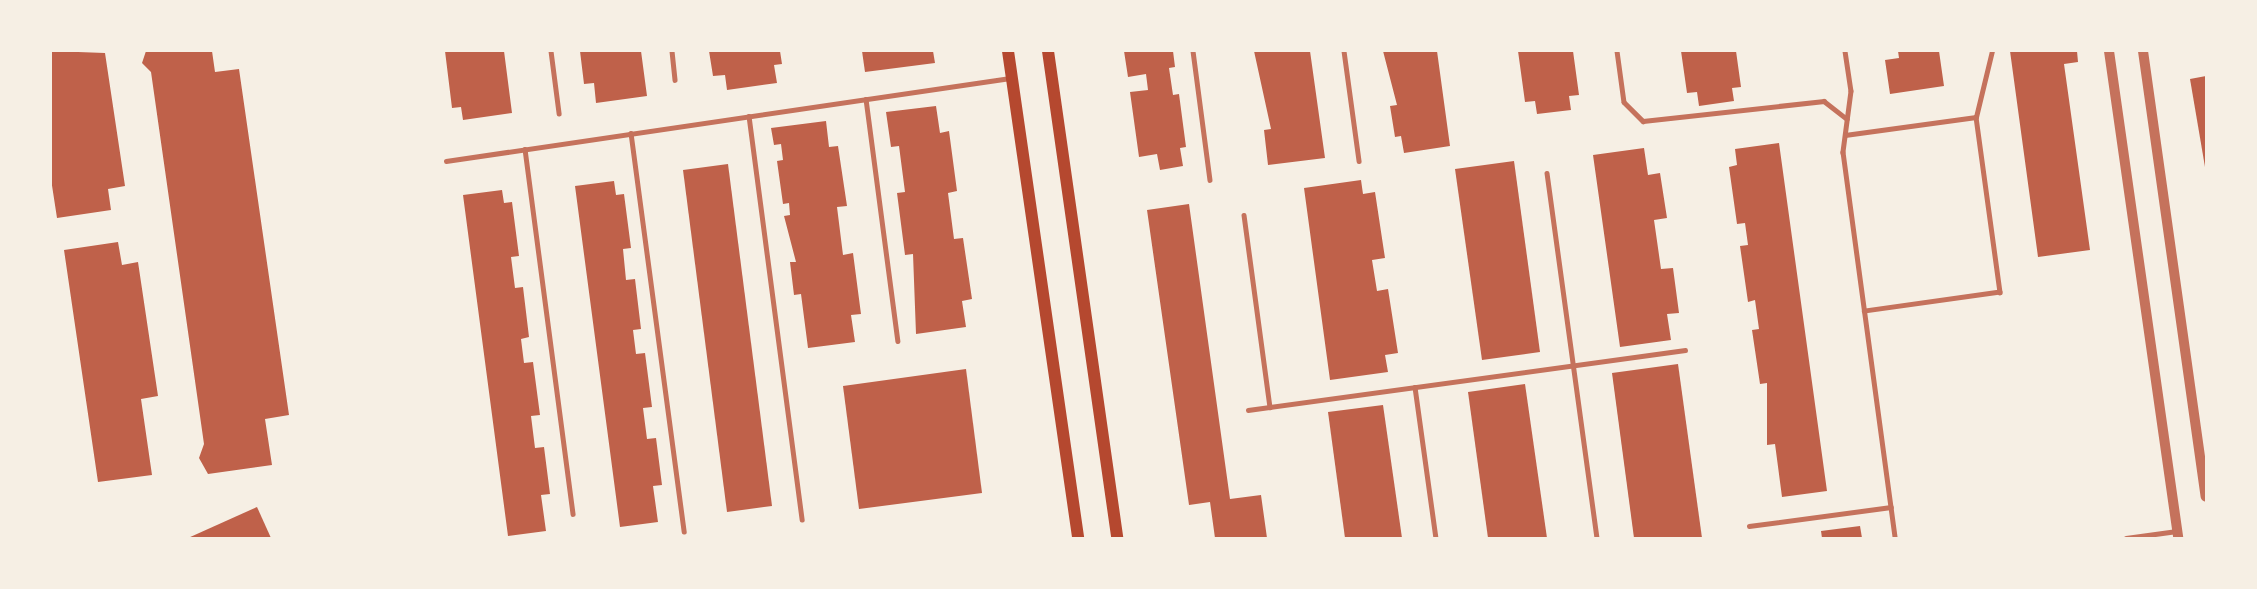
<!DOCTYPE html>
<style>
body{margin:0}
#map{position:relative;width:2257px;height:589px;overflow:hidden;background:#f6efe4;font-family:Spectral,serif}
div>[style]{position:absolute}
.building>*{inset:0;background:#bf614a}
.service>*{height:4.5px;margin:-2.25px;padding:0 2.25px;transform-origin:2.25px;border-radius:2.25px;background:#c5725c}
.tertiary>*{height:10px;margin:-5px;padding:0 5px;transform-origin:5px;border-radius:5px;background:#c5725c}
.secondary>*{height:12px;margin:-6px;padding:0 6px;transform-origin:6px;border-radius:6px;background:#b5482f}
span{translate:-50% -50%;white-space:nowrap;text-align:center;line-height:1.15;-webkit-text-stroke:4.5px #f6efe4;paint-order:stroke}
.frame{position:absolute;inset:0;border:52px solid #f6efe4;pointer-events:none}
</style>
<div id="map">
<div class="building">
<i style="clip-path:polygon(51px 51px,105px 53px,125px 186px,108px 189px,111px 210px,57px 218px,51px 179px)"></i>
<i style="clip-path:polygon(146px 51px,212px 51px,215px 72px,239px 69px,289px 415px,265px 419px,272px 465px,208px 474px,199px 458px,204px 444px,151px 72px,142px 63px)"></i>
<i style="clip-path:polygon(445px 51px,504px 51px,512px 113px,463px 120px,461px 107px,452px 108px)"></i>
<i style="clip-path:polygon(580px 51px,641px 51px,647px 96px,596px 103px,594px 83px,584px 84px)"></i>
<i style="clip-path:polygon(709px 51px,780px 51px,782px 64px,774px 65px,777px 83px,727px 90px,725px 75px,713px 76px)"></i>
<i style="clip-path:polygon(862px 51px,933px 51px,935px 63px,865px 72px)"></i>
<i style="clip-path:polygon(1124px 51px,1173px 51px,1175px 67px,1169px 68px,1173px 95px,1179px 94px,1186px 147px,1180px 148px,1183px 166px,1160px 170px,1157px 154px,1139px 157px,1130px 92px,1148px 90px,1146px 74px,1128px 77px)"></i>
<i style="clip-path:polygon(1254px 51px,1310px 51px,1325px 158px,1268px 165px,1264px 130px,1271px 129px)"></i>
<i style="clip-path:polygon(1383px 51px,1437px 51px,1450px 146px,1404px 153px,1401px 136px,1395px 137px,1390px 106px,1397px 105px)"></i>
<i style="clip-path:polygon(1518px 51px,1573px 51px,1579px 95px,1569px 96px,1571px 110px,1537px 114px,1535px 101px,1525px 102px)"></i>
<i style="clip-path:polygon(1681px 51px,1736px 51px,1741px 87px,1732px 88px,1734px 101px,1699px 106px,1697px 92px,1687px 93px)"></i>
<i style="clip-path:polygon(1898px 51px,1939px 51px,1944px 86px,1890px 94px,1885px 60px,1899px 58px)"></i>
<i style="clip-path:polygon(2010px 51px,2077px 51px,2078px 62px,2064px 64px,2090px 250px,2038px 257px)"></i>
<i style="clip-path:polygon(2206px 76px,2206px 167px,2205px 167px,2190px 79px)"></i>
<i style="clip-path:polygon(936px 106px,940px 133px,949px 131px,957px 191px,948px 193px,954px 239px,963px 238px,972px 299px,962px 301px,966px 327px,916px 334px,913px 254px,905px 255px,897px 193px,905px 192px,899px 146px,891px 147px,886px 112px)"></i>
<i style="clip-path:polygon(826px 121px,829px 147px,838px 146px,847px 206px,837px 207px,843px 255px,853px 253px,861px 314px,851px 315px,855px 342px,808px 348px,801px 294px,794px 295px,790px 262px,796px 262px,784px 216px,790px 215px,789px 203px,783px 204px,777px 161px,783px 160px,781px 144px,774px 145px,771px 128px)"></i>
<i style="clip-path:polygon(1779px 143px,1827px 491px,1782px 497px,1775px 444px,1767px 445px,1767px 383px,1760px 384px,1752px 330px,1759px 329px,1755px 300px,1748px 302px,1740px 246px,1748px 245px,1745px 223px,1737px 224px,1729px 167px,1737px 165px,1735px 149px)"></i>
<i style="clip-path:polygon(1644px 148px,1648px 175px,1660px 173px,1667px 218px,1654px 220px,1661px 269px,1673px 268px,1679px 313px,1667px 314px,1671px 340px,1620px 347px,1593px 155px)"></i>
<i style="clip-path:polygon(1514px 161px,1540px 352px,1482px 360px,1455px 169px)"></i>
<i style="clip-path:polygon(728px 164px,772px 506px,727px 512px,683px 170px)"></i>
<i style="clip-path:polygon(1361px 180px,1363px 194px,1375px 192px,1385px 258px,1372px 260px,1377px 291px,1388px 289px,1398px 353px,1385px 355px,1388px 372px,1330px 380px,1304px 188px)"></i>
<i style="clip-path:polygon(614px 181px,616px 195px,624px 194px,631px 248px,623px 249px,626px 280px,635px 279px,641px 329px,633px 330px,636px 354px,645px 353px,652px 407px,643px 408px,647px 439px,656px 438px,662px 485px,653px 486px,658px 522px,620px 527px,575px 186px)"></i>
<i style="clip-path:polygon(502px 190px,504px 203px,512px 202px,519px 256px,511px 257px,515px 288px,523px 287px,529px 337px,521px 339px,524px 363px,533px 362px,540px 415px,531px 416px,535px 448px,544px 447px,550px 494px,541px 495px,546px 531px,508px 536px,463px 195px)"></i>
<i style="clip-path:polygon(1189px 204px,1230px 499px,1261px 495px,1267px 538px,1215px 538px,1210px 502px,1189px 505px,1147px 210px)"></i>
<i style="clip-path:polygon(118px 242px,122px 265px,138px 262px,158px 396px,141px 399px,152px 475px,98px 482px,64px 250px)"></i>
<i style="clip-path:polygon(1678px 364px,1702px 538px,1634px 538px,1612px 373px)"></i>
<i style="clip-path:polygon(966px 369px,982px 493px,859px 509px,843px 386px)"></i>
<i style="clip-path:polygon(1525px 384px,1547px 538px,1488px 538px,1468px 392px)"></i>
<i style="clip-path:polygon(1383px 405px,1402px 538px,1345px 538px,1328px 412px)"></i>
<i style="clip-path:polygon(257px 507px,271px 538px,188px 538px)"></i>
<i style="clip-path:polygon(1860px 526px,1862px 538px,1822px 538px,1821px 531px)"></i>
</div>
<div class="service">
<i style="left:551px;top:51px;width:63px;rotate:82.6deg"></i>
<i style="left:672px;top:51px;width:29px;rotate:84deg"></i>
<i style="left:1193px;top:51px;width:130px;rotate:82.5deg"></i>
<i style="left:1344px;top:51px;width:111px;rotate:82.2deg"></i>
<i style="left:1617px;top:51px;width:51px;rotate:82.2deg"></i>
<i style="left:1624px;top:102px;width:27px;rotate:45deg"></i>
<i style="left:1643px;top:121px;width:182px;rotate:-6.3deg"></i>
<i style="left:1824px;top:101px;width:29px;rotate:38deg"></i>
<i style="left:1845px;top:51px;width:40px;rotate:81.5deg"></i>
<i style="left:1851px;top:91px;width:62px;rotate:97.5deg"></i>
<i style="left:1843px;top:152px;width:389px;rotate:82.3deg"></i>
<i style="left:866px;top:99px;width:244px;rotate:82.5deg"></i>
<i style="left:749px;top:116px;width:407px;rotate:82.5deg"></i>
<i style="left:1976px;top:117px;width:68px;rotate:-76.4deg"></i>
<i style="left:631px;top:133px;width:402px;rotate:82.4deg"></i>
<i style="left:1845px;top:135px;width:132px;rotate:-7.8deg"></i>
<i style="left:1976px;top:117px;width:177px;rotate:82.2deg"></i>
<i style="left:2000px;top:292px;width:137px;rotate:172deg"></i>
<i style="left:525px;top:149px;width:368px;rotate:82.5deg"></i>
<i style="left:446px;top:161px;width:570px;rotate:-8.37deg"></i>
<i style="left:1547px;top:173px;width:368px;rotate:82.2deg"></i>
<i style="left:1244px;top:215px;width:194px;rotate:82.3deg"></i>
<i style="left:1415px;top:387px;width:152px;rotate:82.1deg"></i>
<i style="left:1248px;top:410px;width:441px;rotate:-7.8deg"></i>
<i style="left:1749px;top:526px;width:143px;rotate:-7.6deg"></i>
<i style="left:2126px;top:538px;width:51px;rotate:-7.8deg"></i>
</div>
<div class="tertiary">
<i style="left:2109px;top:51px;width:492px;rotate:81.9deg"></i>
<i style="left:2143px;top:51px;width:450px;rotate:82deg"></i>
</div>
<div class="secondary">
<i style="left:1008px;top:51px;width:492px;rotate:81.8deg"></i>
<i style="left:1048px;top:51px;width:492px;rotate:81.9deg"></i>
</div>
<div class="frame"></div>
</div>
